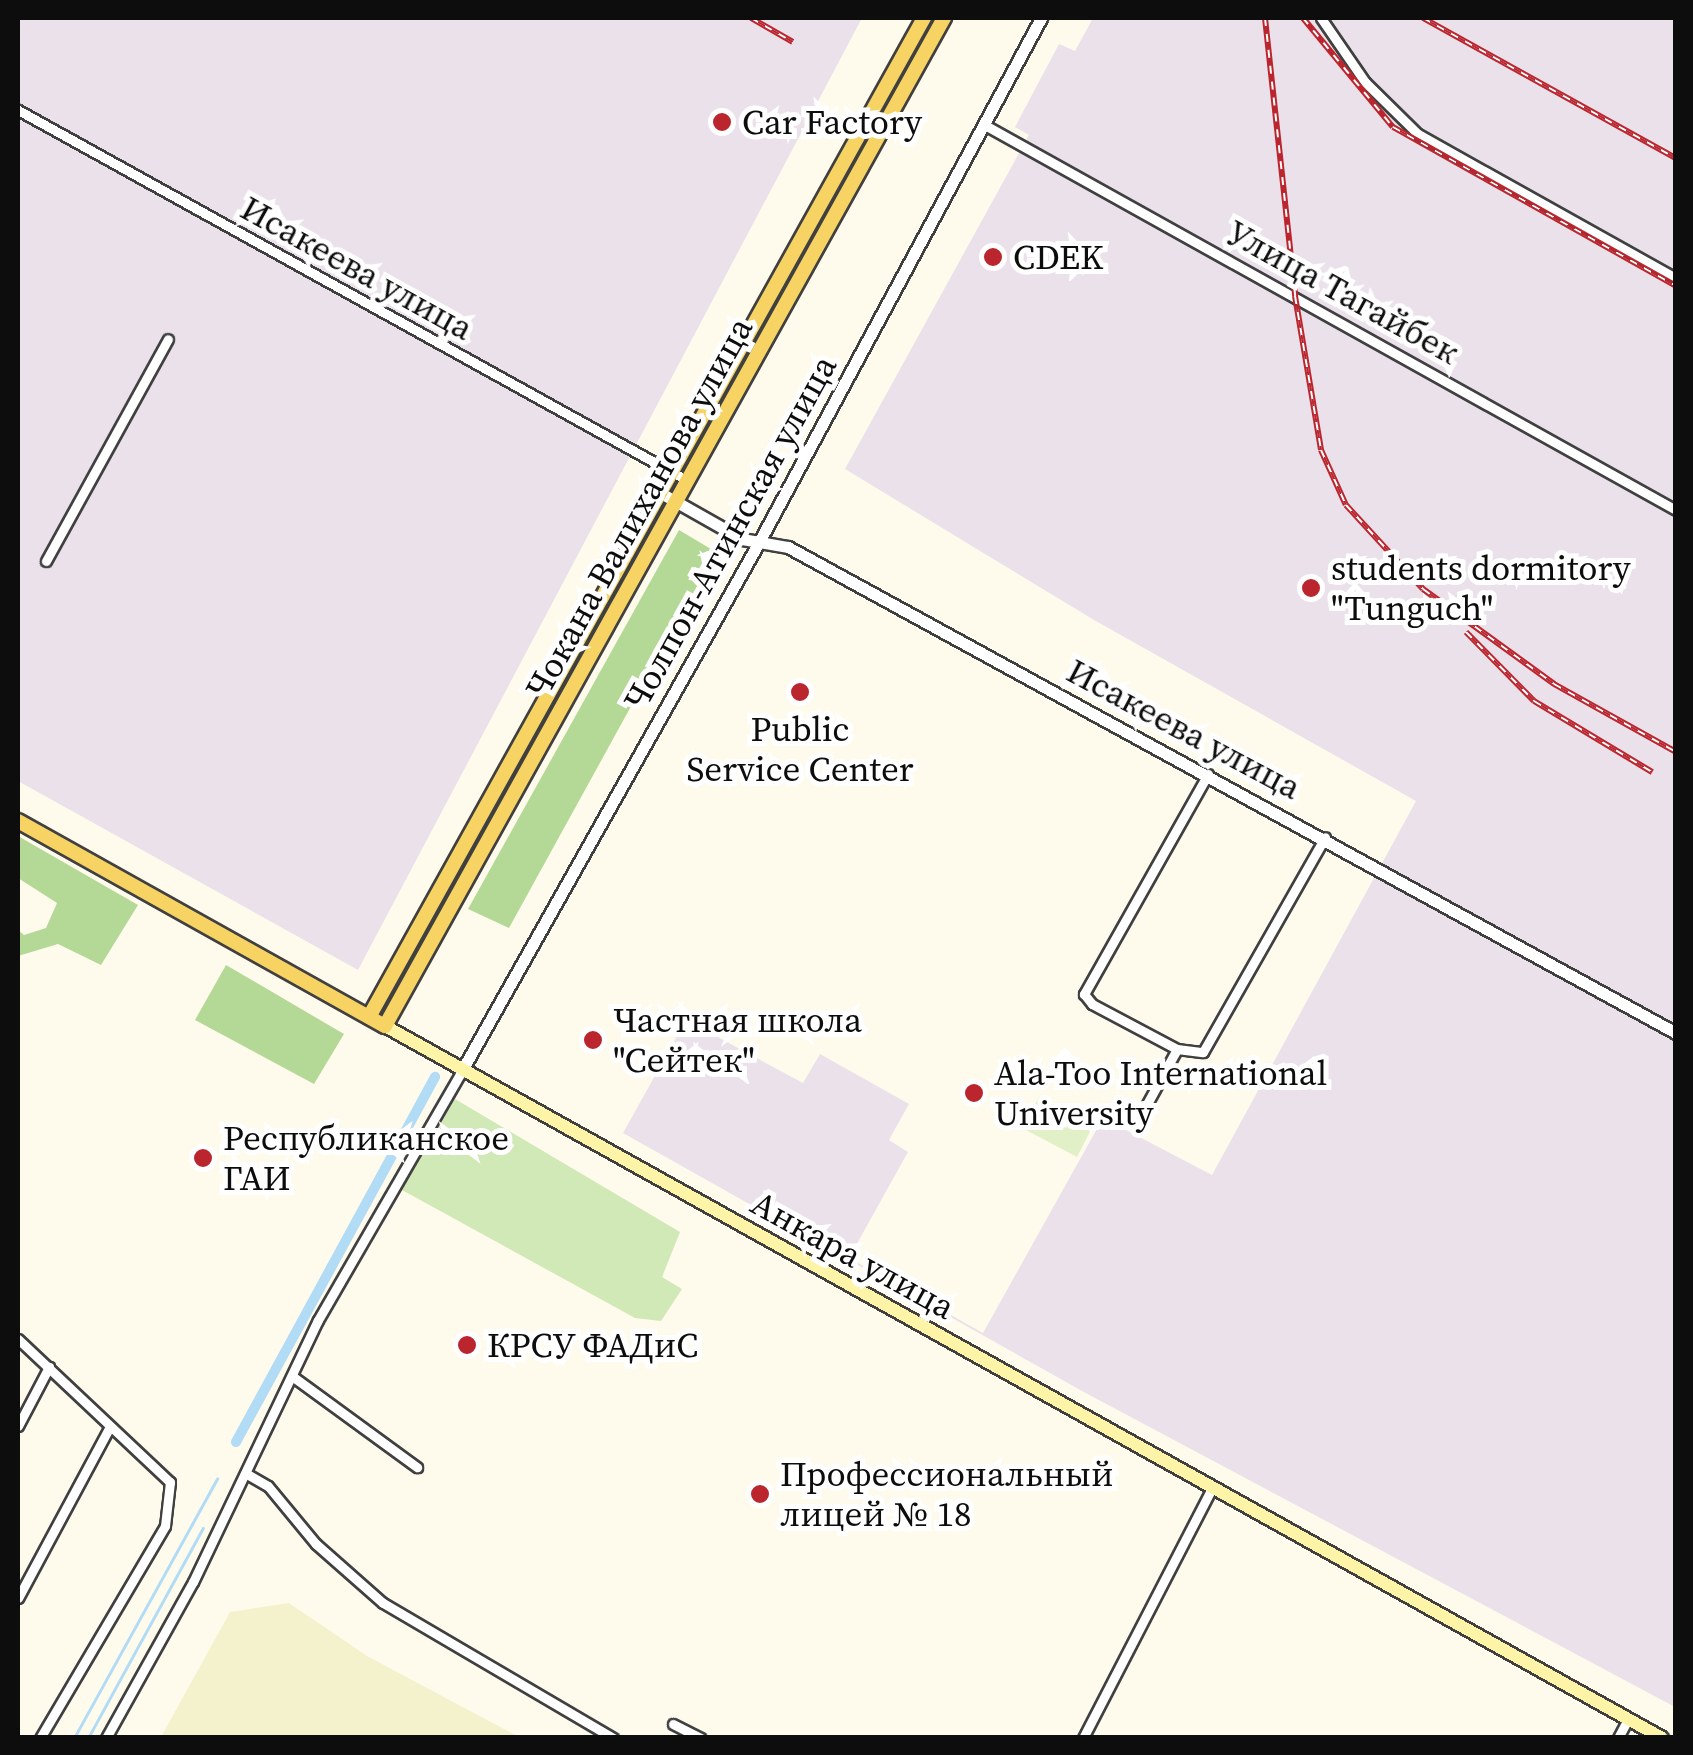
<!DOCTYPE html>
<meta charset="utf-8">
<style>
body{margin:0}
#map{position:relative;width:1693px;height:1755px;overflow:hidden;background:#fffbec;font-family:"Source Serif 4",serif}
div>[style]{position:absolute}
.industrial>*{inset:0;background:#eae1eb}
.farmland>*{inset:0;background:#f4f1cd}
.green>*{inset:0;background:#d1e8b7}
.forest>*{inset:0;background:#b4d996}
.pitch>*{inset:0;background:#e2f0c8}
.stream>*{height:2.5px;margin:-1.25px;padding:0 1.25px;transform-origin:1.25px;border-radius:1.25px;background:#b2dcf5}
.canal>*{height:10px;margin:-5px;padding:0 5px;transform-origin:5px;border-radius:5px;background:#b2dcf5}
.roads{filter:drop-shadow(2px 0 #404040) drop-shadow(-2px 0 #404040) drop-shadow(0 2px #404040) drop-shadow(0 -2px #404040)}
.minor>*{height:9px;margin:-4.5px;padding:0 4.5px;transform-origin:4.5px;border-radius:4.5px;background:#fff}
.tertiary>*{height:11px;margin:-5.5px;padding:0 5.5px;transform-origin:5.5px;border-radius:5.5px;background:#fff}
.secondary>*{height:12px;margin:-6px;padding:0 6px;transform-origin:6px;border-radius:6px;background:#fef4a8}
.primary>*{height:14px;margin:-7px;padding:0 7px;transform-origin:7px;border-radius:7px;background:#f7d364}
.rail>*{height:6px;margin-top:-3px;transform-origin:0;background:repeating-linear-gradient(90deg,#fff 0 8px,#bb262e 0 16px);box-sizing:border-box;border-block:2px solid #bb262e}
.dots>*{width:28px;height:28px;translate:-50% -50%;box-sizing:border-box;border:5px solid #fff;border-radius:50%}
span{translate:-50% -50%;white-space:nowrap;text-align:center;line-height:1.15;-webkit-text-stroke:10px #fff;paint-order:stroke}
.poi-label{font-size:35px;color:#0d0d0d}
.left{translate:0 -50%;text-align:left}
.street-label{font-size:35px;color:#0d0d0d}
.frame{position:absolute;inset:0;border:20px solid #0d0d0d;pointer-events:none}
</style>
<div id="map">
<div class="industrial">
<i style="clip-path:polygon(18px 18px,862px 18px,358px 970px,18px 781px)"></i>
<i style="clip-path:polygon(1093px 18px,1675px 18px,1675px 1707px,1082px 1391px,623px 1133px,686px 1020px,803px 1083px,820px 1054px,909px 1104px,889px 1140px,908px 1152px,849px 1258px,983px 1333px,1103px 1118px,1212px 1175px,1416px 801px,1094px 620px,845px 469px,1029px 135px,1015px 127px,1059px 44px,1075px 51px)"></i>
</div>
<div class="farmland">
<i style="clip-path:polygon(289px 1603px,367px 1656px,519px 1737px,161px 1737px,230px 1612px)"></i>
</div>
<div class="green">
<i style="clip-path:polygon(455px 1099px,680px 1232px,662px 1277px,682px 1289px,661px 1321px,635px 1318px,402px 1190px)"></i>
</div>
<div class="forest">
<i style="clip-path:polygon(679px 530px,716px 552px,509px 928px,468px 909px)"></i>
<i style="clip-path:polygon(18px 836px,138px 905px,101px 965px,58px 944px,18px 956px,18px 930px,24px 935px,46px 928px,57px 903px,18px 878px)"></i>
<i style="clip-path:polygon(226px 965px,344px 1034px,314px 1084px,195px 1020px)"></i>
</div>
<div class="pitch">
<i style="clip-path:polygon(1039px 1097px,1093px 1126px,1077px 1157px,1022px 1128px)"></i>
</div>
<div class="stream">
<i style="left:74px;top:1738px;width:296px;rotate:-61.1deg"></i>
<i style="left:88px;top:1738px;width:239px;rotate:-61.3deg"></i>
</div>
<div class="canal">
<i style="left:236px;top:1442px;width:416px;rotate:-61.4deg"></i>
</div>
<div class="roads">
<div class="minor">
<i style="left:1321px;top:18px;width:78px;rotate:55.5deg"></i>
<i style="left:1365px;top:82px;width:74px;rotate:44.5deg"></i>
<i style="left:1418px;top:134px;width:295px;rotate:29.2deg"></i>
<i style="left:18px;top:110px;width:766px;rotate:28.97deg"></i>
<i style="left:983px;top:124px;width:793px;rotate:29.12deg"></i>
<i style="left:46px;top:561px;width:253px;rotate:-61.2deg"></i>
<i style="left:1208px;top:774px;width:253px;rotate:119.4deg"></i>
<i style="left:1084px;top:994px;width:13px;rotate:51deg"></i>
<i style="left:1092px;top:1004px;width:96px;rotate:27.9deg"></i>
<i style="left:1177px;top:1049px;width:26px;rotate:7deg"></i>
<i style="left:1203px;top:1052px;width:247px;rotate:-60.4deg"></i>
<i style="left:1136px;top:1124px;width:85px;rotate:-61.3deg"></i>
<i style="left:18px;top:1339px;width:209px;rotate:43.3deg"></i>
<i style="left:170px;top:1482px;width:44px;rotate:96.5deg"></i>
<i style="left:165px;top:1526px;width:246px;rotate:120.5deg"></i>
<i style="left:292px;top:1376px;width:155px;rotate:36.1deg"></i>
<i style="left:18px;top:1426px;width:67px;rotate:-62.3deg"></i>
<i style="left:247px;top:1474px;width:24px;rotate:30deg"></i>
<i style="left:268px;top:1486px;width:75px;rotate:50.4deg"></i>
<i style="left:316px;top:1544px;width:89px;rotate:41.4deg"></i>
<i style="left:383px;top:1603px;width:267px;rotate:30.4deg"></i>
<i style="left:18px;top:1598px;width:193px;rotate:-61.8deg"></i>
<i style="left:673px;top:1724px;width:31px;rotate:27deg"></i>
<i style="left:106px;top:1738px;width:179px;rotate:-60.9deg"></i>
<i style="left:193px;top:1582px;width:290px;rotate:-64.5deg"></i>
<i style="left:318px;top:1320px;width:286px;rotate:-60deg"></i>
<i style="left:1083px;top:1738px;width:281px;rotate:-62.7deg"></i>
<i style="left:1618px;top:1738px;width:21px;rotate:-62deg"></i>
</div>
<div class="tertiary">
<i style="left:659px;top:492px;width:95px;rotate:29.5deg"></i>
<i style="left:742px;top:539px;width:47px;rotate:9.9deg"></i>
<i style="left:788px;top:547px;width:1012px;rotate:28.69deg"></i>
<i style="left:461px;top:1072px;width:608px;rotate:-60.65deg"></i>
<i style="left:759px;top:542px;width:595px;rotate:-61.71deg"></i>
</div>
<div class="secondary">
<i style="left:385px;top:1026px;width:1462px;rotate:29.14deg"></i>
</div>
<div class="primary">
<i style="left:18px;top:821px;width:420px;rotate:29.2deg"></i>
<i style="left:385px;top:1026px;width:1153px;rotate:-60.99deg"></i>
<i style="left:369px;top:1017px;width:1143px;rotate:-60.95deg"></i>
</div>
</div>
<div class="rail">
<i style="left:751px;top:18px;width:48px;rotate:29.7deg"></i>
<i style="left:1265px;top:18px;width:280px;rotate:83.8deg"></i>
<i style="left:1295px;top:296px;width:156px;rotate:80.4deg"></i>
<i style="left:1321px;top:450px;width:60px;rotate:65.6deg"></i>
<i style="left:1346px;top:505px;width:114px;rotate:47.5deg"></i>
<i style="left:1423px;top:589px;width:162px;rotate:35.9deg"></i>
<i style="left:1554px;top:684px;width:140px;rotate:29.1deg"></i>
<i style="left:1303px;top:18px;width:141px;rotate:50.5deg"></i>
<i style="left:1393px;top:127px;width:325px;rotate:29.3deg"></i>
<i style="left:1423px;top:18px;width:289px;rotate:29deg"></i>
<i style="left:1466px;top:632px;width:97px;rotate:45.4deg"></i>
<i style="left:1534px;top:701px;width:138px;rotate:31deg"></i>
</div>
<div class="dots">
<i style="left:722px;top:122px;background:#bb262e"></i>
<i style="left:993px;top:257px;background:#bb262e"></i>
<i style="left:1311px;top:588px;background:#bb262e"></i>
<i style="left:800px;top:692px;background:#bb262e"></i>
<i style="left:593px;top:1040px;background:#bb262e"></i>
<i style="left:974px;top:1093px;background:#bb262e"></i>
<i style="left:203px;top:1158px;background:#bb262e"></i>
<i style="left:467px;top:1345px;background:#bb262e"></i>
<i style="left:760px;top:1494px;background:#bb262e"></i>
</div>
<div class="poi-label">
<span class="left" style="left:742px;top:122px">Car Factory</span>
<span class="left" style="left:1013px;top:257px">CDEK</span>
<span class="left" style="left:1331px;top:588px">students dormitory<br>"Tunguch"</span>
<span style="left:800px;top:749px">Public<br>Service Center</span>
<span class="left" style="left:613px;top:1040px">Частная школа<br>"Сейтек"</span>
<span class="left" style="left:994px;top:1093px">Ala-Too International<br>University</span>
<span class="left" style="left:223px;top:1158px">Республиканское<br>ГАИ</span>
<span class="left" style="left:487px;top:1345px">КРСУ ФАДиС</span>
<span class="left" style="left:780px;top:1494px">Профессиональный<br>лицей № 18</span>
</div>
<div class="street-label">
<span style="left:357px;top:268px;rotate:29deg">Исакеева улица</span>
<span style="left:1343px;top:292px;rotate:29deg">Улица Тагайбек</span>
<span style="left:639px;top:508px;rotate:-61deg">Чокана Валиханова улица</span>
<span style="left:730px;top:533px;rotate:-61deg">Чолпон-Атинская улица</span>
<span style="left:1184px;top:729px;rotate:28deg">Исакеева улица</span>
<span style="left:853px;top:1255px;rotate:29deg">Анкара улица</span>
</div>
<div class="frame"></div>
</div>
